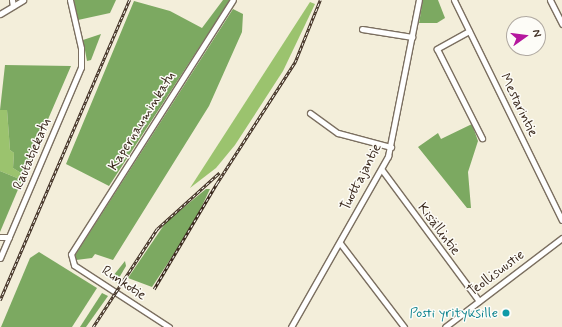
<!DOCTYPE html>
<meta charset="utf-8">
<style>
body{margin:0}
#map{position:relative;width:562px;height:327px;overflow:hidden;background:#f3eeda;font-family:Mynerve,sans-serif}
div>[style]{position:absolute}
.green>*{inset:0;background:#9bc36e}
.forest>*{inset:0;background:#7ca961}
.roads{filter:drop-shadow(1px 0 #7b6f60) drop-shadow(-1px 0 #7b6f60) drop-shadow(0 1px #7b6f60) drop-shadow(0 -1px #7b6f60)}
.minor>*{height:5px;margin:-2.5px;padding:0 2.5px;transform-origin:2.5px;border-radius:2.5px;background:#fff}
.rail>*{height:2.5px;margin-top:-1.25px;transform-origin:0;background:repeating-linear-gradient(90deg,#fdfcf7 0 3px,#3b2a1e 0 6px);box-sizing:border-box;border-block:1px solid #3b2a1e}
.dots>*{width:11px;height:11px;translate:-50% -50%;box-sizing:border-box;border:2px solid #fdfcf7;border-radius:50%}
span{translate:-50% -50%;white-space:nowrap;text-align:center;line-height:1.15;-webkit-text-stroke:3px #fdfcf7;paint-order:stroke}
.street-label{font-size:14px;color:#3b2a1e}
.culture-label{font-size:14px;color:#0d838f}
.right{translate:-100% -50%;text-align:right}
.north{position:absolute;left:506px;top:16px;width:40px;height:40px;box-sizing:border-box;background:#fdfcf7;border:1px solid #afa8a0;border-radius:50%;rotate:76deg;font-size:11px;font-weight:700;line-height:16px;text-align:center;color:#3b2a1e}
.north::after{content:'';display:block;margin:auto;width:14px;height:18px;background:#b5179e;clip-path:polygon(50% 0,100% 100%,50% 72%,0 100%)}
</style>
<div id="map">
<div class="green">
<i style="clip-path:polygon(310px 2px,315px 4px,283px 71px,235px 145px,216px 168px,190px 188px)"></i>
<i style="clip-path:polygon(0 110px,7px 110px,10px 150px,14px 153px,13px 168px,24px 175px,22px 180px,0 171px)"></i>
</div>
<div class="forest">
<i style="clip-path:polygon(74px 0,116px 0,110px 13px,78px 20px)"></i>
<i style="clip-path:polygon(223px 0,230px 0,109px 186px,66px 164px,134px 1px,170px 11px,202px 28px)"></i>
<i style="clip-path:polygon(423px 0,438px 0,445px 18px,437px 23px,419px 23px)"></i>
<i style="clip-path:polygon(233px 9px,243px 14px,242px 32px,209px 106px,113px 260px,95px 254px,92px 258px,76px 260px,76px 254px)"></i>
<i style="clip-path:polygon(101px 34px,91px 60px,87px 61px,83px 40px)"></i>
<i style="clip-path:polygon(5px 65px,71px 66px,24px 175px,13px 168px,14px 153px,10px 150px,7px 110px,0 110px)"></i>
<i style="clip-path:polygon(472px 124px,478px 141px,468px 172px,471px 208px,467px 208px,418px 147px,438px 133px,441px 139px)"></i>
<i style="clip-path:polygon(0 171px,22px 180px,0 232px)"></i>
<i style="clip-path:polygon(206px 189px,210px 189px,193px 225px,152px 287px,128px 278px,166px 222px)"></i>
<i style="clip-path:polygon(39px 252px,97px 288px,72px 327px,1px 327px,30px 258px)"></i>
<i style="clip-path:polygon(125px 261px,126px 266px,116px 283px,113px 276px)"></i>
<i style="clip-path:polygon(102px 293px,108px 296px,86px 327px,80px 327px)"></i>
</div>
<div class="roads">
<div class="minor">
<i style="left:12px;top:0;width:6px;rotate:81deg"></i>
<i style="left:454px;top:0;width:245px;rotate:63.9deg"></i>
<i style="left:550px;top:0;width:27px;rotate:63deg"></i>
<i style="left:0;top:14px;width:27px;rotate:-31deg"></i>
<i style="left:362px;top:29px;width:51px;rotate:9.1deg"></i>
<i style="left:469px;top:31px;width:37px;rotate:151deg"></i>
<i style="left:437px;top:49px;width:100px;rotate:63.2deg"></i>
<i style="left:310px;top:113px;width:34px;rotate:36deg"></i>
<i style="left:338px;top:133px;width:55px;rotate:14.8deg"></i>
<i style="left:382px;top:170px;width:163px;rotate:53.5deg"></i>
<i style="left:0;top:237px;width:9px"></i>
<i style="left:340px;top:243px;width:106px;rotate:52.7deg"></i>
<i style="left:0;top:258px;width:207px;rotate:-67deg"></i>
<i style="left:81px;top:67px;width:19px;rotate:-90deg"></i>
<i style="left:81px;top:48px;width:49px;rotate:-102.9deg"></i>
<i style="left:169px;top:327px;width:113px;rotate:-146.9deg"></i>
<i style="left:74px;top:265px;width:11px;rotate:-105deg"></i>
<i style="left:71px;top:254px;width:301px;rotate:-57.5deg"></i>
<i style="left:291px;top:327px;width:197px;rotate:-60.4deg"></i>
<i style="left:388px;top:156px;width:159px;rotate:-78.8deg"></i>
<i style="left:445px;top:327px;width:147px;rotate:-37.3deg"></i>
</div>
</div>
<div class="rail">
<i style="left:154px;top:289px;width:123px;rotate:-59.3deg"></i>
<i style="left:217px;top:183px;width:144px;rotate:-57.2deg"></i>
<i style="left:295px;top:62px;width:67px;rotate:-68deg"></i>
<i style="left:0;top:300px;width:327px;rotate:-66.7deg"></i>
<i style="left:93px;top:327px;width:117px;rotate:-56.9deg"></i>
<i style="left:157px;top:229px;width:84px;rotate:-42.1deg"></i>
</div>
<div class="dots">
<i style="left:506px;top:313px;background:#0f9aa8"></i>
</div>
<div class="street-label">
<span style="left:519px;top:105px;rotate:64deg">Mestarintie</span>
<span style="left:142px;top:121px;rotate:-58deg">Kapernauminkatu</span>
<span style="left:32px;top:154px;rotate:-67deg">Rautatiekatu</span>
<span style="left:361px;top:177px;rotate:-63deg">Tuottajantie</span>
<span style="left:439px;top:229px;rotate:53deg">Kisällintie</span>
<span style="left:496px;top:273px;rotate:-37deg">Teollisuustie</span>
<span style="left:124px;top:283px;rotate:34deg">Runkotie</span>
</div>
<div class="culture-label">
<span class="right" style="left:498px;top:313px">Posti yrityksille</span>
</div>
<div class="north">N</div>
</div>
